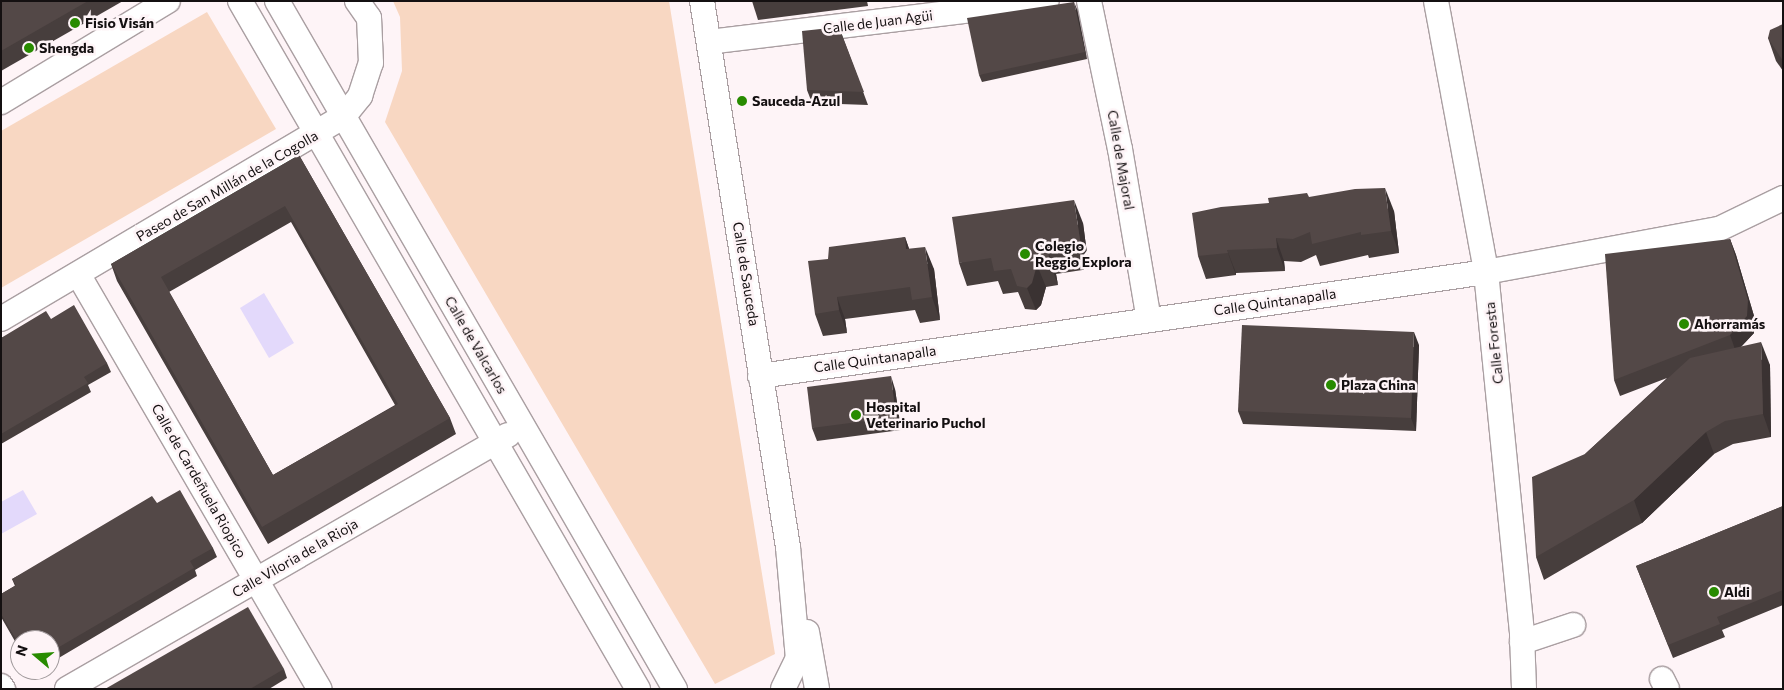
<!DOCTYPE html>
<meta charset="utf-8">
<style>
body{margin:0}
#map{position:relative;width:1784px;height:690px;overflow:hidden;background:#fef4f7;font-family:Commissioner,sans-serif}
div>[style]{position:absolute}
.green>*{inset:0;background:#f8d7c2}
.water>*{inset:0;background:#e3d9fb}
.roads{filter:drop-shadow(1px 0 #aa9fa2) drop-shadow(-1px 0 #aa9fa2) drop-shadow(0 1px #aa9fa2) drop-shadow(0 -1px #aa9fa2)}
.minor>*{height:24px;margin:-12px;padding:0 12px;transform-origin:12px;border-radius:12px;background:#fff}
.wall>*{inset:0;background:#473e3d}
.shaded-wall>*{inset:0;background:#3a3232}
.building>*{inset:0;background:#534847}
.dots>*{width:14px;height:14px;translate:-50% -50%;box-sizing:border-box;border:2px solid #fef4f7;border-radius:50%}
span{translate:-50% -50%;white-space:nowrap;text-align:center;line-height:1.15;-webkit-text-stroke:5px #fef4f7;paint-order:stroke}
.street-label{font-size:14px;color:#141011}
.poi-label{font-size:14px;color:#141011;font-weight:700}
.left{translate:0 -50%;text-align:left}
.frame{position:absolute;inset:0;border:2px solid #141011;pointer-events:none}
.north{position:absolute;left:10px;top:630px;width:50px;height:50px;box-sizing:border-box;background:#fef4f7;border:1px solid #a0999b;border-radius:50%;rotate:288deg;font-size:14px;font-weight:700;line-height:20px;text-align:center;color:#141011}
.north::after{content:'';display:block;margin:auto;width:18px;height:22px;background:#288b00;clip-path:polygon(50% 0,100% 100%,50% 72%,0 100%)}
</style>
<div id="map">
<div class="green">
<i style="clip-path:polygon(393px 1px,669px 1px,775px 654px,715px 684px,385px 122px,402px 71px,400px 17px)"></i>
<i style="clip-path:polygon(207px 12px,276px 129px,1px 288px,1px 131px)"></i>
</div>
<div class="water">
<i style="clip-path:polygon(264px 293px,294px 343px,269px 358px,240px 308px)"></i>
<i style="clip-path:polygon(23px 490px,37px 514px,1px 534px,1px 502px)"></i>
</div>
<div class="roads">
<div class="minor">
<i style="left:240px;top:1px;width:795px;rotate:59.95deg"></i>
<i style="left:277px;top:1px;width:795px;rotate:59.95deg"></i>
<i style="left:702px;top:1px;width:553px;rotate:81.05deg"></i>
<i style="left:788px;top:547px;width:111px;rotate:84.9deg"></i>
<i style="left:798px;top:658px;width:34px;rotate:116deg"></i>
<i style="left:1089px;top:1px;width:151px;rotate:78.2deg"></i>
<i style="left:1120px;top:149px;width:173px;rotate:80.4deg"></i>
<i style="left:1436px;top:1px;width:276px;rotate:79.5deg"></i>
<i style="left:1486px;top:272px;width:364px;rotate:84.3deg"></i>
<i style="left:1522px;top:634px;width:55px;rotate:87.9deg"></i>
<i style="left:709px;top:42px;width:340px;rotate:-6.9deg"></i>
<i style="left:1px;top:102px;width:195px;rotate:-31.2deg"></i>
<i style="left:78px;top:274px;width:480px;rotate:59.8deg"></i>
<i style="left:1px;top:319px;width:399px;rotate:-30.6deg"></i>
<i style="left:344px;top:116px;width:26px;rotate:-51deg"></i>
<i style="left:360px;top:96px;width:35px;rotate:-72deg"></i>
<i style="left:371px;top:63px;width:45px;rotate:-92.5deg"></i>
<i style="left:369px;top:18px;width:21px;rotate:-125deg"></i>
<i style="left:760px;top:376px;width:733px;rotate:-8.15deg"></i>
<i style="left:1486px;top:272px;width:237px;rotate:-10.5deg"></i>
<i style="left:1719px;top:229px;width:71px;rotate:-25.8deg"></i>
<i style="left:807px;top:632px;width:58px;rotate:80deg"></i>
<i style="left:1522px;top:642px;width:54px;rotate:-18.4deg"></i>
<i style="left:1662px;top:679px;width:11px;rotate:63deg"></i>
<i style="left:1px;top:686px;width:4px;rotate:56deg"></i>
<i style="left:67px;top:689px;width:509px;rotate:-29.94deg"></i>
</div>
</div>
<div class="wall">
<i style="clip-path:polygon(1px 1px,123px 1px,1px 71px)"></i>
<i style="clip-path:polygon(752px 1px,867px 1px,868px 6px,758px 20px)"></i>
<i style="clip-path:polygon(1077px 9px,1087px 59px,982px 82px,979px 75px)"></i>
<i style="clip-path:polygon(1783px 24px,1783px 71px,1776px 61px,1768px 38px)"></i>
<i style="clip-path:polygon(839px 27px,868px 105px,812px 103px,807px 90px)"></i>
<i style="clip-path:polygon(evenodd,299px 155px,450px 418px,456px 434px,268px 544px,117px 281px,111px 264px,299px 155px,291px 222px,395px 405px,273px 475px,169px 292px,291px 222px)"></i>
<i style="clip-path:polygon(1309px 197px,1394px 211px,1399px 253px,1369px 258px,1368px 255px,1320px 266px,1316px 255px,1301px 262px,1284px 261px,1285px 271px,1236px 273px,1236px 275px,1206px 279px,1198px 256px,1269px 203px)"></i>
<i style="clip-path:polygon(1083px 223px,1089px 269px,1056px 274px,1058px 285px,1046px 287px,1041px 305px,1036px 310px,1025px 309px,1018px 292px,1003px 294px,998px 281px,967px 286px,959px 263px)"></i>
<i style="clip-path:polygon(905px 237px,909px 249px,934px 269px,940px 320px,920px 323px,915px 310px,845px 319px,847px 333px,823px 336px,815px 314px,828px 259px)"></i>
<i style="clip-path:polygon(1730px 239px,1736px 255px,1754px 316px,1754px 333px,1741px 347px,1770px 365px,1771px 437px,1733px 444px,1714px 454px,1642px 523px,1544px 580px,1536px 557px,1585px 454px,1667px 378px,1620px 396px,1614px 380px)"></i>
<i style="clip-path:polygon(51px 319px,107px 363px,111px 372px,88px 385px,91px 392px,1px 444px,1px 338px)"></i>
<i style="clip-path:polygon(1419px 345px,1416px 431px,1243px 424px,1238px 411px)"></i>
<i style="clip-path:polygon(895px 389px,901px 430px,817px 441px,812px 428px)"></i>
<i style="clip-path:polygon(157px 503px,213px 548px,217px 557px,195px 570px,197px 576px,57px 659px,53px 652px,50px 653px,50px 640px,20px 640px,20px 650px,1px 617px,1px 594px,15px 586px,12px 579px)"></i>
<i style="clip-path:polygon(1783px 506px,1783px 605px,1722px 630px,1725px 637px,1673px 658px,1636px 566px)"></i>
<i style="clip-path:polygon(284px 669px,287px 678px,269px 689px,105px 689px)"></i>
</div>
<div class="shaded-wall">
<i style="clip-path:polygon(1074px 2px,1077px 9px,1087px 59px,1085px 52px)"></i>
<i style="clip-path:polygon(1385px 188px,1394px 211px,1399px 253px,1391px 231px)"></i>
<i style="clip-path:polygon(1074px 200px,1083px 223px,1089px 269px,1081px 246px)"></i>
<i style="clip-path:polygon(905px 237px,913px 260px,906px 249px)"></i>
<i style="clip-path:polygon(1276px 238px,1284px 261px,1285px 271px,1277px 248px)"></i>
<i style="clip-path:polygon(1730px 239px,1736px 255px,1754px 316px,1754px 333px,1736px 352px,1730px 335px)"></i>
<i style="clip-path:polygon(925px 247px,934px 269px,940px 320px,932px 297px)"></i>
<i style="clip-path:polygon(1227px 250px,1236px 273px,1236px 275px,1228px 253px)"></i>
<i style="clip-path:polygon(1048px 251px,1056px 274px,1058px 285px,1050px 263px)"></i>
<i style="clip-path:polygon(1037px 265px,1046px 287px,1041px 305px,1036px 310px,1027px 288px)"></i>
<i style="clip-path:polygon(837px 297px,845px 319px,847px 333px,839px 310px)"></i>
<i style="clip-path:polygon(1414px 332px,1419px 345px,1416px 431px,1411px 418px)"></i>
<i style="clip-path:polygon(1761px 342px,1770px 365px,1771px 437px,1763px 414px)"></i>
<i style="clip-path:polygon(891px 376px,895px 389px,901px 430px,896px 417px)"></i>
<i style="clip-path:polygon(1706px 432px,1714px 454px,1642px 523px,1634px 500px)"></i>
</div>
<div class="building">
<i style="clip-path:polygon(1px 1px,88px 1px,1px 51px)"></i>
<i style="clip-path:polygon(1074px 2px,1085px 52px,979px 75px,967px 18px)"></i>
<i style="clip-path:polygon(1783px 24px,1783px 61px,1768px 38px,1770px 30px)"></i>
<i style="clip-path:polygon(839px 27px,864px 92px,807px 90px,802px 31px)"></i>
<i style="clip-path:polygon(evenodd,299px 155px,450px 418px,262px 527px,111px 264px,299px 155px,285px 206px,398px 404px,273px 475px,161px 277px,285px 206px)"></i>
<i style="clip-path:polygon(1385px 188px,1391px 231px,1361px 235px,1361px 232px,1312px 244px,1310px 232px,1293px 239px,1276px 238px,1277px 248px,1227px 250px,1228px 253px,1198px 256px,1192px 213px,1221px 207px,1269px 203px,1268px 198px,1307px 193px,1309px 197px,1355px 189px)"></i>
<i style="clip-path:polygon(1074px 200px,1081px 246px,1048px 251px,1050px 263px,1037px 265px,1032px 283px,1027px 288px,1017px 286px,1011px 269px,994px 271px,991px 258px,959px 263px,952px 217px)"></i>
<i style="clip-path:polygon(905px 237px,906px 249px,925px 247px,932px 297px,912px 300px,910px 287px,837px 297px,839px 310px,815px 314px,808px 261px,828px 259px,829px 247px)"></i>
<i style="clip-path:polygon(1730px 239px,1748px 300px,1747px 316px,1730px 335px,1614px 380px,1605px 254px)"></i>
<i style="clip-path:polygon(74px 305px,107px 363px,84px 377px,88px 383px,1px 434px,1px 338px,46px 311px,51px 319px)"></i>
<i style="clip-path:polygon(1242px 325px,1414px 332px,1411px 418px,1238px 411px)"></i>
<i style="clip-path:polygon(1761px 342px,1763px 414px,1725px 421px,1706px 432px,1634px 500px,1536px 557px,1532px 477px,1585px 454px,1690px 358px)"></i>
<i style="clip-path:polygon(891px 376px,896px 417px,812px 428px,807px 387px)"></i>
<i style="clip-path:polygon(180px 490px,213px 548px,190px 561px,194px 568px,54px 650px,50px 644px,50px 640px,20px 640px,20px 646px,1px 614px,1px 594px,16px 585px,12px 579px,152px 496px,157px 503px)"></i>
<i style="clip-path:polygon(1783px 506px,1783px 590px,1717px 617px,1720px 624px,1668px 645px,1636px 566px)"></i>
<i style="clip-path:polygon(248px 607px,284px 669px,250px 689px,105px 689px)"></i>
</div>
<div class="dots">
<i style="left:75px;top:23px;background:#288b00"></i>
<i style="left:29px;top:48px;background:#288b00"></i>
<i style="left:742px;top:101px;background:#288b00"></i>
<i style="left:1025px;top:254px;background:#288b00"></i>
<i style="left:1684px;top:324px;background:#288b00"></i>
<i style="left:1331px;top:385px;background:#288b00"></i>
<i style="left:856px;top:415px;background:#288b00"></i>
<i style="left:1714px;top:592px;background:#288b00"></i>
</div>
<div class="street-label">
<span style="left:878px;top:22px;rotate:-7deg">Calle de Juan Agüi</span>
<span style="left:1121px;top:160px;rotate:80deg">Calle de Majoral</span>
<span style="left:227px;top:186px;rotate:-30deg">Paseo de San Millán de la Cogolla</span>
<span style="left:746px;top:274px;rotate:81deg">Calle de Sauceda</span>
<span style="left:1275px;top:302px;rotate:-8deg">Calle Quintanapalla</span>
<span style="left:1494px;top:343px;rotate:-96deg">Calle Foresta</span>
<span style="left:476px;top:345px;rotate:60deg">Calle de Valcarlos</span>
<span style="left:875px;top:359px;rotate:-8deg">Calle Quintanapalla</span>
<span style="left:199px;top:481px;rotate:60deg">Calle de Cardeñuela Riopico</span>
<span style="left:295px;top:558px;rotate:-30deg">Calle Viloria de la Rioja</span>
</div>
<div class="poi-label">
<span class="left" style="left:85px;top:23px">Fisio Visán</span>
<span class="left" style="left:39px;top:48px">Shengda</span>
<span class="left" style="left:752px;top:101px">Sauceda-Azul</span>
<span class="left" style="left:1035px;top:254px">Colegio<br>Reggio Explora</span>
<span class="left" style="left:1694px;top:324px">Ahorramás</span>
<span class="left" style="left:1341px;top:385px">Plaza China</span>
<span class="left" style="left:866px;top:415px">Hospital<br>Veterinario Puchol</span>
<span class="left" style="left:1724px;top:592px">Aldi</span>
</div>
<div class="frame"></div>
<div class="north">N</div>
</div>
